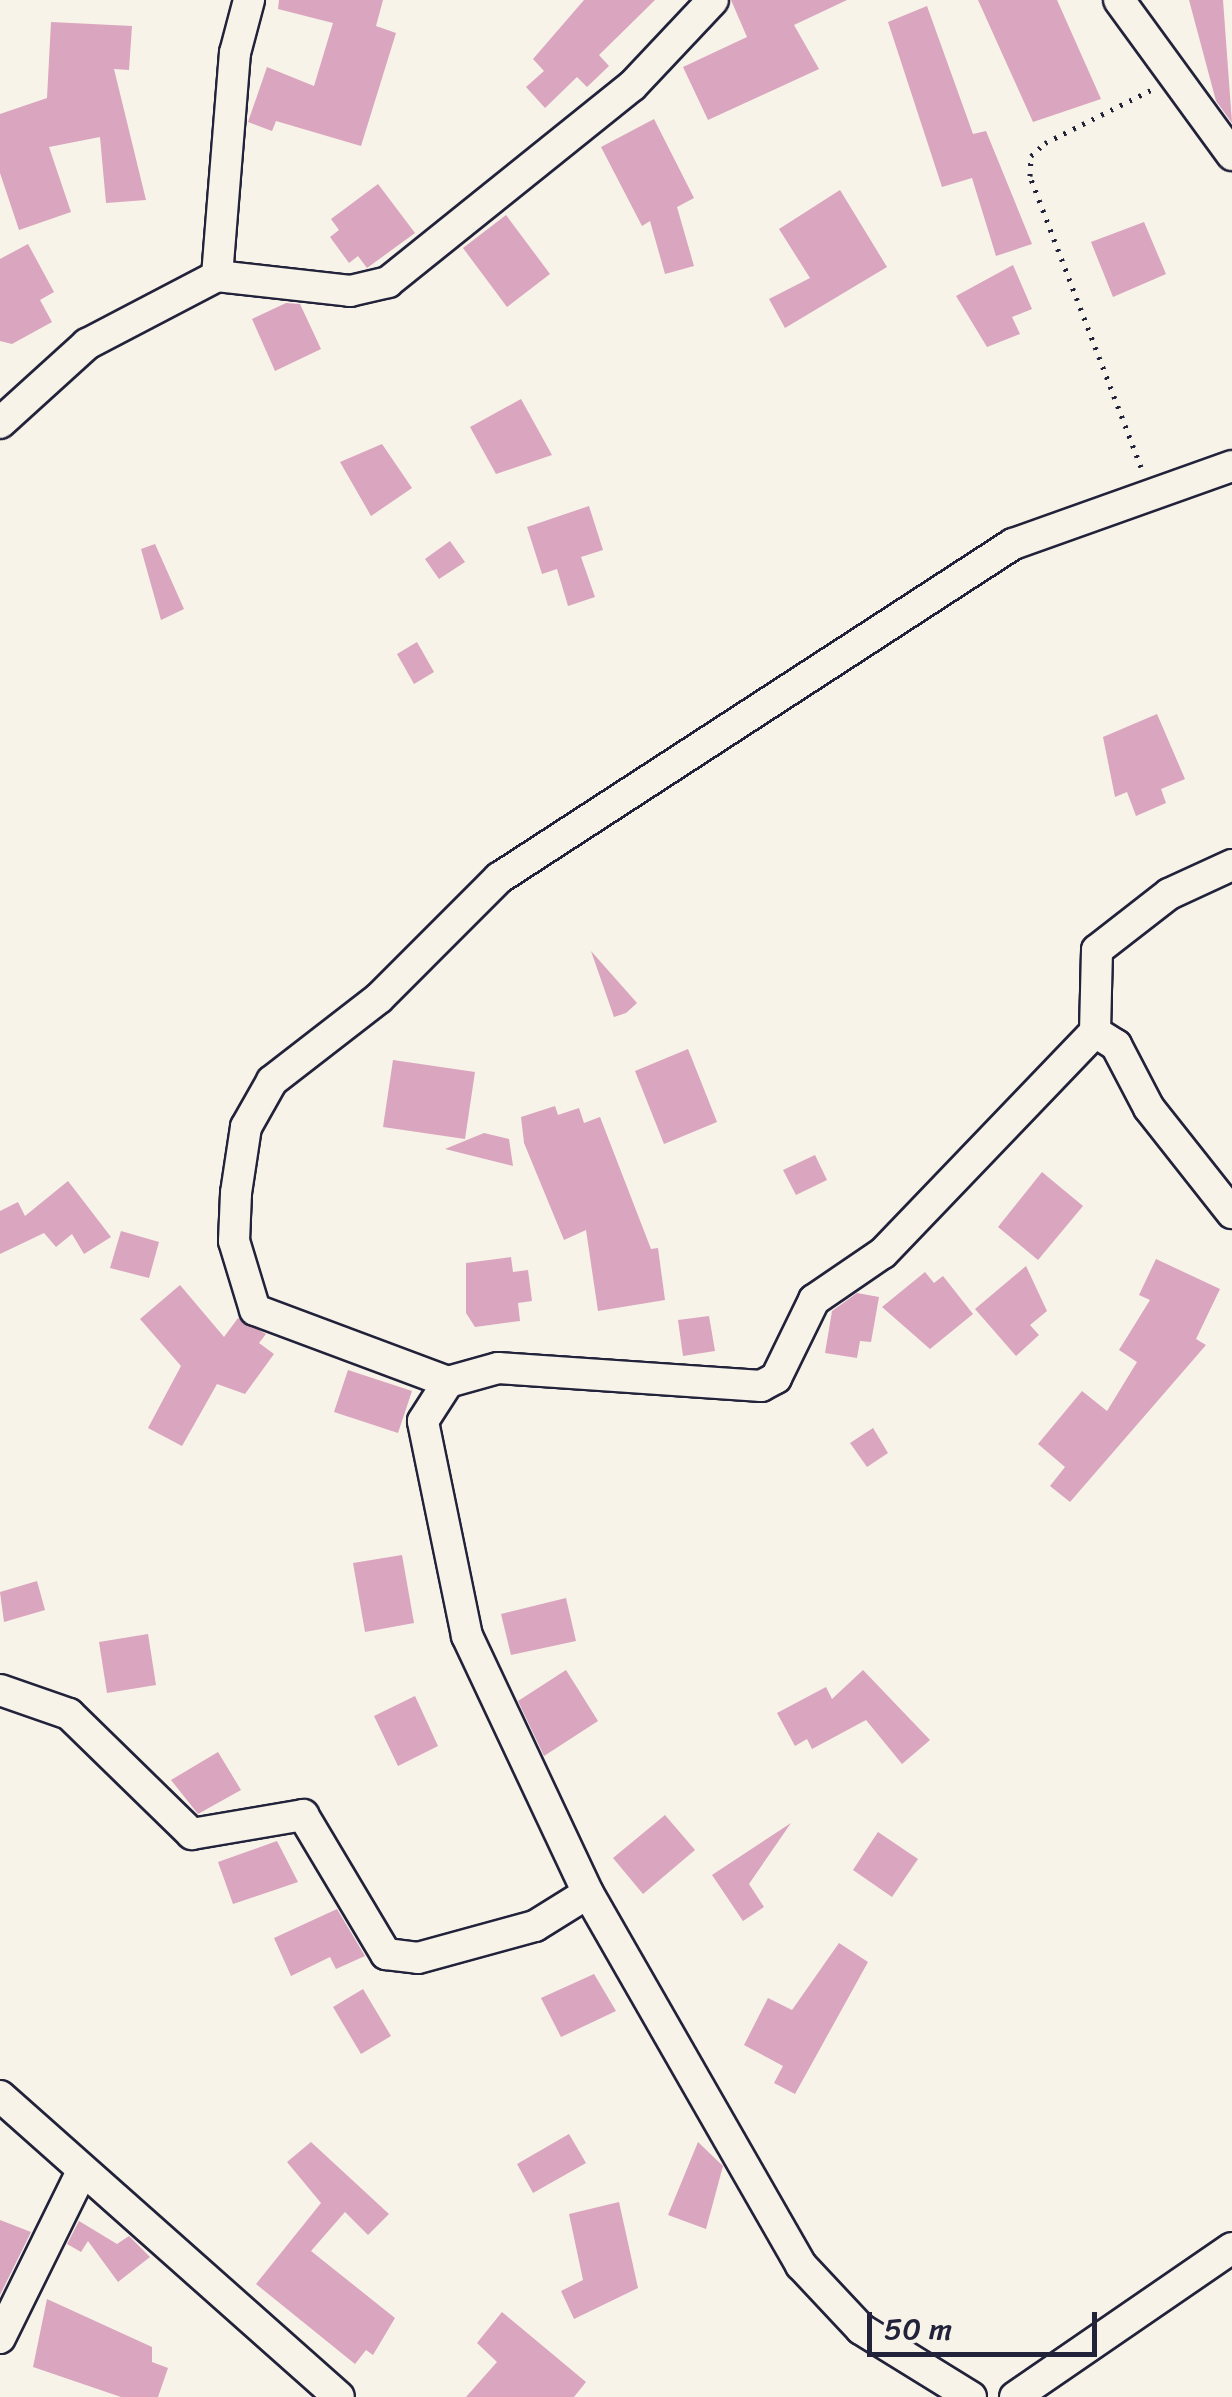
<!DOCTYPE html>
<style>
body{margin:0}
#map{position:relative;width:1232px;height:2397px;overflow:hidden;background:#f7f3e8;font-family:Sriracha,sans-serif}
div>[style]{position:absolute}
.building>*{inset:0;background:#daa5be}
.path>*{height:5px;margin-top:-2.5px;transform-origin:0;background:repeating-linear-gradient(90deg,#22223b 0 2.5px,transparent 0 10.5px)}
.roads{filter:drop-shadow(2px 0 #22223b) drop-shadow(-2px 0 #22223b) drop-shadow(0 2px #22223b) drop-shadow(0 -2px #22223b)}
.street>*{height:30px;margin:-15px;padding:0 15px;transform-origin:15px;border-radius:15px;background:#f7f3e8}
span{translate:-50% -50%;white-space:nowrap;text-align:center;line-height:1.15;-webkit-text-stroke:9px #f7f3e8;paint-order:stroke}
.scale{position:absolute;left:867px;top:2312px;width:230px;height:45px;box-sizing:border-box;border:5px solid #22223b;border-top:0;padding-left:12px;font-size:30px;line-height:35px;white-space:nowrap;color:#22223b;-webkit-text-stroke:8px #f7f3e8;paint-order:stroke}
</style>
<div id="map">
<div class="building">
<i style="clip-path:polygon(279px 0,383px 0,376px 26px,396px 33px,361px 146px,276px 121px,272px 131px,248px 122px,267px 67px,314px 86px,333px 23px,278px 9px)"></i>
<i style="clip-path:polygon(584px 0,655px 0,599px 55px,609px 66px,587px 87px,577px 77px,545px 108px,526px 87px,544px 71px,533px 59px)"></i>
<i style="clip-path:polygon(731px 0,847px 0,794px 25px,819px 69px,708px 120px,683px 67px,747px 37px)"></i>
<i style="clip-path:polygon(978px 0,1057px 0,1101px 99px,1033px 122px)"></i>
<i style="clip-path:polygon(1189px 0,1223px 0,1232px 123px,1216px 101px)"></i>
<i style="clip-path:polygon(927px 6px,973px 134px,986px 131px,1032px 244px,996px 256px,972px 178px,942px 187px,888px 22px)"></i>
<i style="clip-path:polygon(51px 22px,132px 26px,129px 70px,114px 69px,146px 200px,106px 203px,100px 137px,49px 147px,71px 212px,19px 230px,0 173px,0 114px,47px 98px)"></i>
<i style="clip-path:polygon(654px 119px,694px 198px,677px 207px,694px 266px,665px 274px,650px 221px,642px 226px,601px 147px)"></i>
<i style="clip-path:polygon(378px 184px,415px 233px,367px 268px,358px 256px,349px 263px,330px 237px,339px 230px,331px 219px)"></i>
<i style="clip-path:polygon(840px 190px,887px 267px,785px 328px,769px 299px,810px 278px,779px 229px)"></i>
<i style="clip-path:polygon(506px 215px,550px 274px,507px 307px,463px 248px)"></i>
<i style="clip-path:polygon(1144px 222px,1166px 274px,1113px 297px,1091px 242px)"></i>
<i style="clip-path:polygon(28px 244px,54px 292px,40px 300px,52px 322px,12px 344px,0 341px,0 259px)"></i>
<i style="clip-path:polygon(1013px 265px,1032px 309px,1012px 317px,1020px 334px,987px 347px,956px 296px)"></i>
<i style="clip-path:polygon(286px 303px,300px 304px,321px 349px,275px 371px,252px 319px)"></i>
<i style="clip-path:polygon(521px 399px,552px 455px,496px 474px,470px 427px)"></i>
<i style="clip-path:polygon(382px 444px,412px 488px,371px 516px,340px 462px)"></i>
<i style="clip-path:polygon(589px 506px,603px 550px,581px 557px,595px 597px,568px 606px,557px 569px,542px 574px,527px 527px)"></i>
<i style="clip-path:polygon(450px 541px,465px 562px,439px 579px,425px 559px)"></i>
<i style="clip-path:polygon(155px 544px,184px 609px,161px 620px,141px 549px)"></i>
<i style="clip-path:polygon(417px 642px,434px 672px,414px 684px,397px 654px)"></i>
<i style="clip-path:polygon(1157px 714px,1185px 779px,1161px 789px,1166px 803px,1136px 816px,1127px 792px,1115px 797px,1103px 737px)"></i>
<i style="clip-path:polygon(591px 951px,637px 1003px,626px 1013px,614px 1017px)"></i>
<i style="clip-path:polygon(688px 1049px,717px 1122px,664px 1144px,635px 1071px)"></i>
<i style="clip-path:polygon(393px 1060px,475px 1072px,465px 1139px,383px 1127px)"></i>
<i style="clip-path:polygon(555px 1106px,558px 1115px,579px 1108px,584px 1123px,600px 1117px,651px 1249px,658px 1248px,665px 1300px,598px 1311px,586px 1230px,564px 1240px,524px 1143px,521px 1117px)"></i>
<i style="clip-path:polygon(484px 1133px,509px 1139px,513px 1166px,445px 1149px)"></i>
<i style="clip-path:polygon(815px 1155px,827px 1180px,796px 1195px,783px 1170px)"></i>
<i style="clip-path:polygon(1042px 1172px,1083px 1206px,1038px 1260px,998px 1227px)"></i>
<i style="clip-path:polygon(68px 1181px,111px 1237px,84px 1254px,72px 1234px,56px 1247px,44px 1233px,0 1254px,0 1211px,18px 1202px,25px 1216px)"></i>
<i style="clip-path:polygon(121px 1231px,159px 1242px,149px 1278px,110px 1268px)"></i>
<i style="clip-path:polygon(511px 1257px,513px 1272px,528px 1270px,532px 1301px,518px 1303px,520px 1321px,475px 1327px,466px 1313px,466px 1263px)"></i>
<i style="clip-path:polygon(1156px 1259px,1220px 1289px,1196px 1339px,1206px 1345px,1070px 1502px,1050px 1486px,1065px 1467px,1038px 1444px,1082px 1391px,1107px 1411px,1137px 1362px,1119px 1350px,1150px 1300px,1139px 1295px)"></i>
<i style="clip-path:polygon(1026px 1266px,1047px 1311px,1030px 1325px,1039px 1335px,1016px 1356px,975px 1309px)"></i>
<i style="clip-path:polygon(925px 1272px,934px 1283px,943px 1276px,973px 1314px,930px 1349px,882px 1307px)"></i>
<i style="clip-path:polygon(180px 1285px,224px 1337px,238px 1318px,266px 1334px,259px 1343px,274px 1354px,245px 1394px,217px 1384px,182px 1446px,148px 1428px,181px 1366px,140px 1319px)"></i>
<i style="clip-path:polygon(857px 1293px,879px 1297px,871px 1342px,860px 1341px,857px 1358px,825px 1353px,832px 1311px)"></i>
<i style="clip-path:polygon(709px 1316px,715px 1351px,683px 1356px,678px 1320px)"></i>
<i style="clip-path:polygon(348px 1370px,412px 1391px,398px 1433px,334px 1412px)"></i>
<i style="clip-path:polygon(873px 1428px,888px 1453px,867px 1467px,850px 1443px)"></i>
<i style="clip-path:polygon(402px 1555px,414px 1623px,365px 1632px,353px 1563px)"></i>
<i style="clip-path:polygon(37px 1581px,45px 1610px,4px 1622px,0 1592px)"></i>
<i style="clip-path:polygon(566px 1598px,576px 1641px,511px 1655px,501px 1614px)"></i>
<i style="clip-path:polygon(148px 1634px,156px 1685px,107px 1693px,99px 1642px)"></i>
<i style="clip-path:polygon(566px 1670px,598px 1721px,544px 1756px,518px 1701px)"></i>
<i style="clip-path:polygon(863px 1670px,930px 1740px,902px 1764px,866px 1720px,812px 1749px,807px 1739px,795px 1746px,777px 1713px,826px 1687px,832px 1699px)"></i>
<i style="clip-path:polygon(415px 1696px,438px 1746px,398px 1766px,374px 1716px)"></i>
<i style="clip-path:polygon(218px 1752px,241px 1790px,198px 1814px,171px 1780px)"></i>
<i style="clip-path:polygon(665px 1815px,695px 1850px,643px 1894px,613px 1858px)"></i>
<i style="clip-path:polygon(791px 1823px,749px 1884px,764px 1907px,743px 1921px,712px 1875px)"></i>
<i style="clip-path:polygon(878px 1832px,918px 1859px,892px 1897px,853px 1870px)"></i>
<i style="clip-path:polygon(277px 1841px,298px 1882px,233px 1904px,218px 1862px)"></i>
<i style="clip-path:polygon(337px 1909px,365px 1956px,336px 1969px,330px 1957px,291px 1976px,274px 1938px)"></i>
<i style="clip-path:polygon(839px 1943px,868px 1962px,795px 2094px,774px 2083px,783px 2066px,744px 2045px,768px 1998px,792px 2010px)"></i>
<i style="clip-path:polygon(594px 1974px,616px 2011px,561px 2037px,541px 1998px)"></i>
<i style="clip-path:polygon(363px 1989px,391px 2036px,361px 2054px,333px 2007px)"></i>
<i style="clip-path:polygon(569px 2134px,586px 2163px,533px 2193px,517px 2164px)"></i>
<i style="clip-path:polygon(311px 2142px,389px 2214px,368px 2235px,345px 2212px,311px 2251px,395px 2318px,373px 2355px,366px 2350px,355px 2364px,256px 2284px,321px 2203px,287px 2162px)"></i>
<i style="clip-path:polygon(698px 2142px,723px 2166px,706px 2229px,668px 2215px)"></i>
<i style="clip-path:polygon(619px 2202px,638px 2288px,574px 2319px,561px 2291px,583px 2280px,569px 2214px)"></i>
<i style="clip-path:polygon(0 2220px,31px 2232px,0 2295px)"></i>
<i style="clip-path:polygon(79px 2221px,117px 2244px,129px 2236px,150px 2257px,118px 2282px,88px 2241px,81px 2252px,67px 2244px)"></i>
<i style="clip-path:polygon(47px 2299px,152px 2347px,152px 2362px,168px 2368px,158px 2397px,121px 2397px,33px 2367px)"></i>
<i style="clip-path:polygon(502px 2312px,586px 2382px,574px 2397px,466px 2397px,497px 2362px,477px 2343px)"></i>
</div>
<div class="path">
<i style="left:1141px;top:467px;width:311px;rotate:-110.9deg"></i>
<i style="left:1030px;top:176px;width:20px;rotate:-87deg"></i>
<i style="left:1031px;top:156px;width:19px;rotate:-43deg"></i>
<i style="left:1045px;top:143px;width:119px;rotate:-26.6deg"></i>
</div>
<div class="roads">
<div class="street">
<i style="left:1119px;top:0;width:192px;rotate:53.9deg"></i>
<i style="left:217px;top:276px;width:134px;rotate:6.4deg"></i>
<i style="left:350px;top:291px;width:39px;rotate:-13deg"></i>
<i style="left:388px;top:282px;width:313px;rotate:-38.8deg"></i>
<i style="left:632px;top:86px;width:118px;rotate:-46.7deg"></i>
<i style="left:0;top:423px;width:118px;rotate:-42.2deg"></i>
<i style="left:87px;top:344px;width:147px;rotate:-27.6deg"></i>
<i style="left:217px;top:276px;width:224px;rotate:-85.4deg"></i>
<i style="left:235px;top:53px;width:55px;rotate:-75.2deg"></i>
<i style="left:1095px;top:1032px;width:82px;rotate:-88.6deg"></i>
<i style="left:1097px;top:950px;width:91px;rotate:-37.9deg"></i>
<i style="left:1169px;top:894px;width:69px;rotate:-24.7deg"></i>
<i style="left:448px;top:1382px;width:206px;rotate:-159.5deg"></i>
<i style="left:255px;top:1310px;width:72px;rotate:-106.9deg"></i>
<i style="left:234px;top:1241px;width:48px;rotate:-87.6deg"></i>
<i style="left:236px;top:1193px;width:67px;rotate:-81.4deg"></i>
<i style="left:246px;top:1127px;width:53px;rotate:-60.5deg"></i>
<i style="left:272px;top:1081px;width:135px;rotate:-37.8deg"></i>
<i style="left:379px;top:998px;width:170px;rotate:-45deg"></i>
<i style="left:499px;top:878px;width:613px;rotate:-33.02deg"></i>
<i style="left:1013px;top:544px;width:232px;rotate:-19.6deg"></i>
<i style="left:0;top:1690px;width:73px;rotate:19.2deg"></i>
<i style="left:69px;top:1714px;width:172px;rotate:44.3deg"></i>
<i style="left:192px;top:1834px;width:113px;rotate:-9.7deg"></i>
<i style="left:303px;top:1815px;width:162px;rotate:59.2deg"></i>
<i style="left:386px;top:1954px;width:32px;rotate:7deg"></i>
<i style="left:418px;top:1958px;width:121px;rotate:-15.3deg"></i>
<i style="left:535px;top:1926px;width:62px;rotate:-31.9deg"></i>
<i style="left:0;top:2096px;width:453px;rotate:41.6deg"></i>
<i style="left:0;top:2338px;width:186px;rotate:-63.8deg"></i>
<i style="left:971px;top:2397px;width:129px;rotate:-148.3deg"></i>
<i style="left:861px;top:2329px;width:88px;rotate:-133.2deg"></i>
<i style="left:801px;top:2265px;width:429px;rotate:-119.8deg"></i>
<i style="left:588px;top:1893px;width:284px;rotate:-115.2deg"></i>
<i style="left:467px;top:1636px;width:219px;rotate:-101.6deg"></i>
<i style="left:423px;top:1421px;width:46px;rotate:-57.3deg"></i>
<i style="left:448px;top:1382px;width:52px;rotate:-15.6deg"></i>
<i style="left:498px;top:1368px;width:264px;rotate:3.9deg"></i>
<i style="left:761px;top:1386px;width:17px;rotate:-28deg"></i>
<i style="left:776px;top:1378px;width:87px;rotate:-64deg"></i>
<i style="left:814px;top:1300px;width:83px;rotate:-34.3deg"></i>
<i style="left:883px;top:1253px;width:306px;rotate:-46.2deg"></i>
<i style="left:1095px;top:1032px;width:25px;rotate:32deg"></i>
<i style="left:1116px;top:1045px;width:71px;rotate:62.4deg"></i>
<i style="left:1149px;top:1108px;width:134px;rotate:51.7deg"></i>
<i style="left:1015px;top:2397px;width:263px;rotate:-34.5deg"></i>
</div>
</div>
<div class="scale">50 m</div>
</div>
